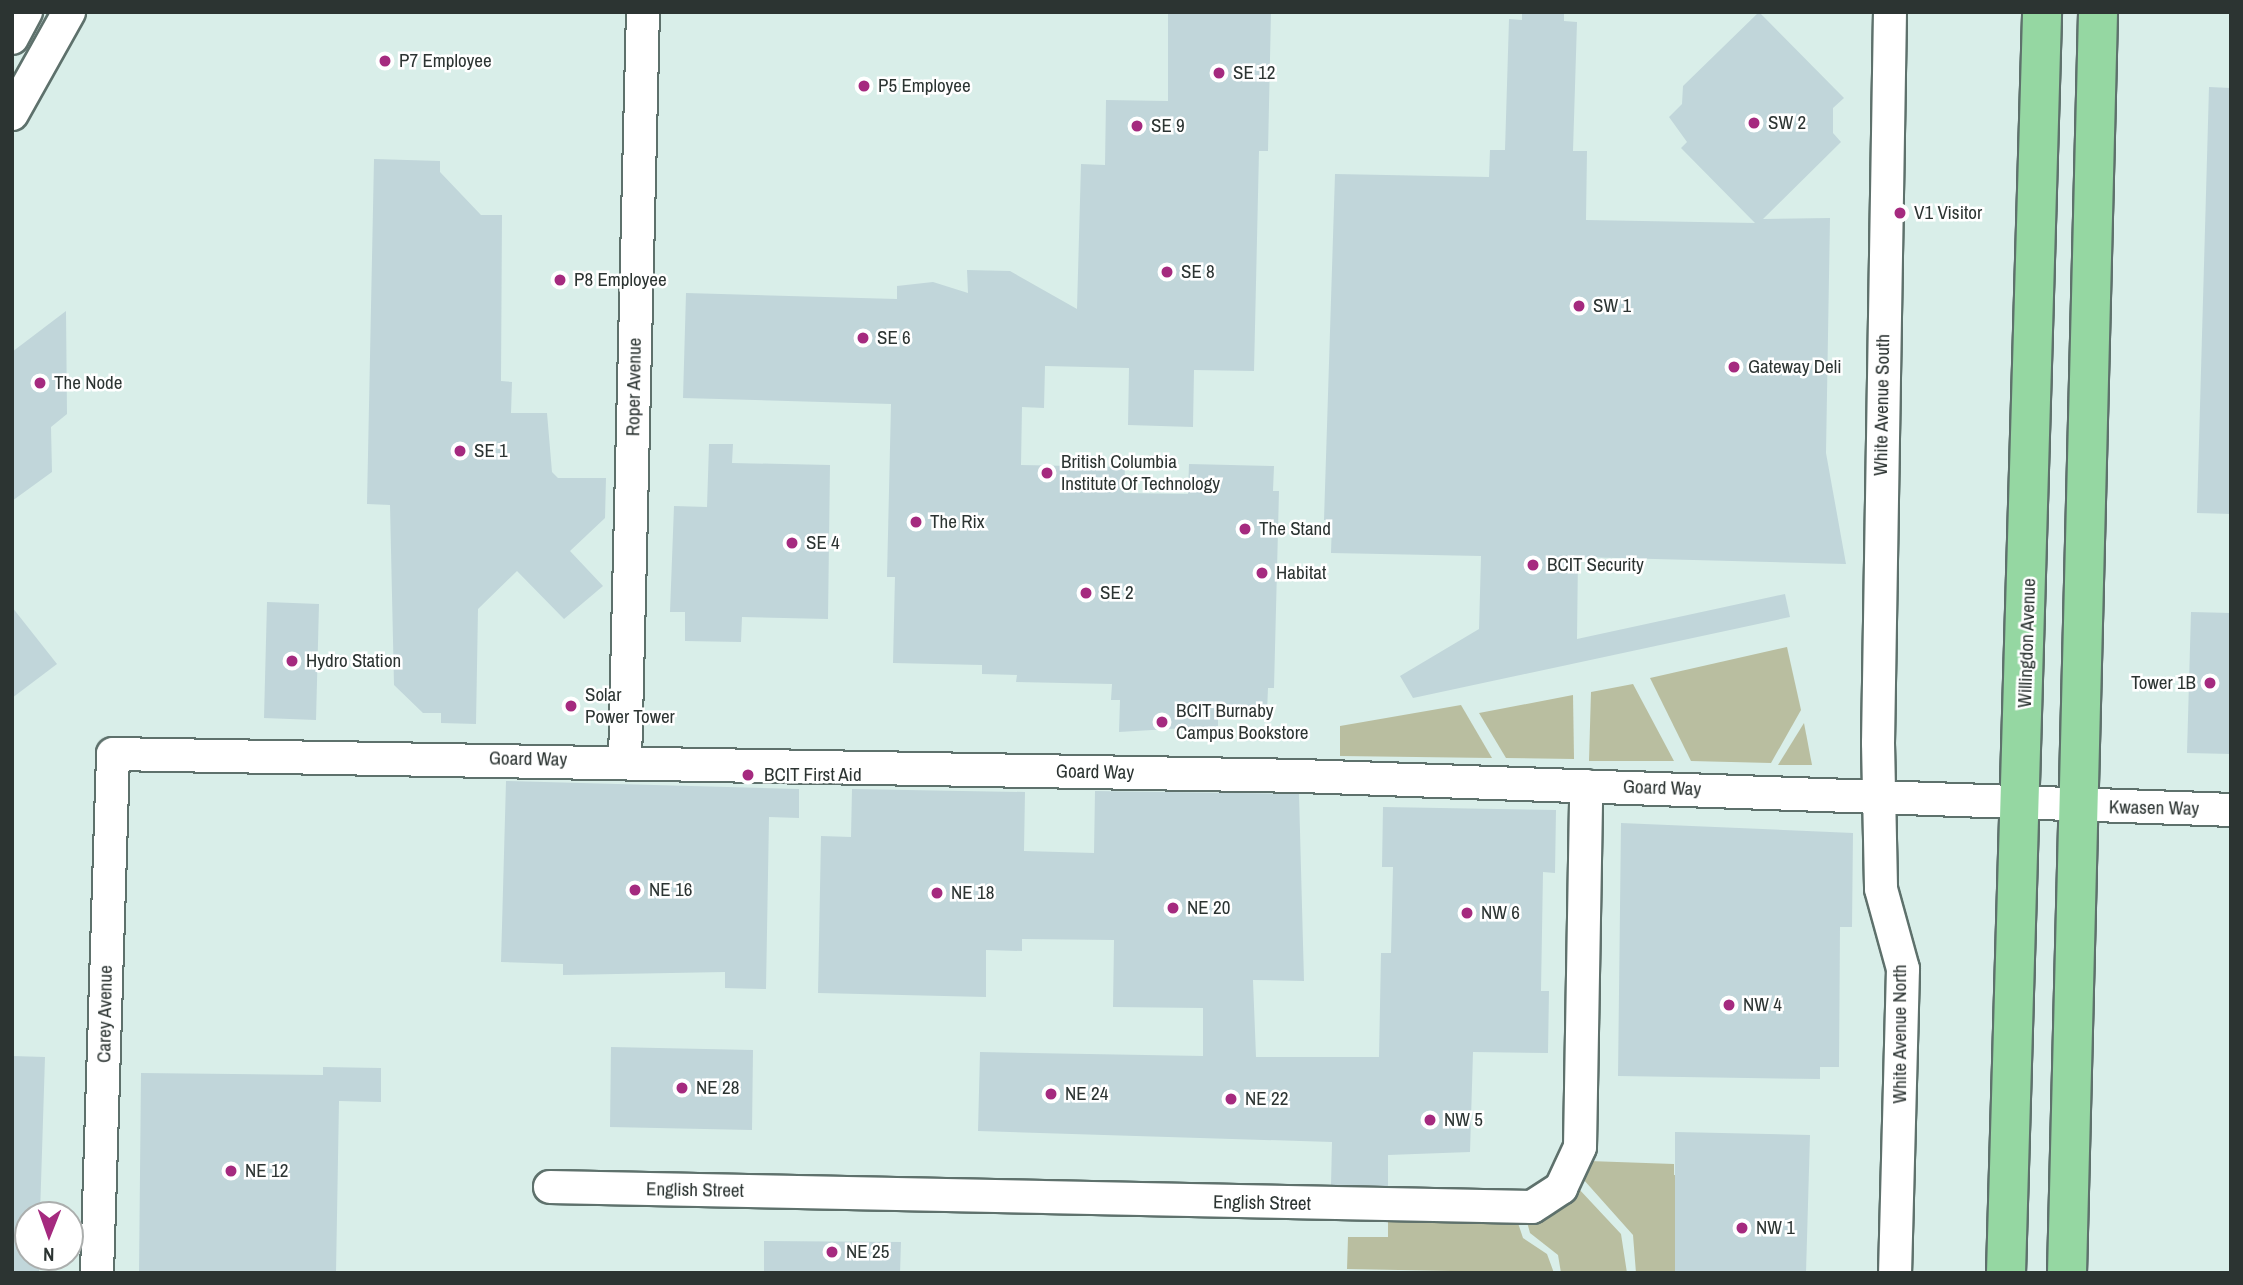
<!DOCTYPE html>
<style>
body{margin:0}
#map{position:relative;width:2243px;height:1285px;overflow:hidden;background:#d9eee9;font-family:"Archivo Narrow",sans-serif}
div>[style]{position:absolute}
.green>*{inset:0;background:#b9bea0}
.building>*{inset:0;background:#c1d6da}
.roads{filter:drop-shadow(2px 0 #5e716c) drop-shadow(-2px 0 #5e716c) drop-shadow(0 2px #5e716c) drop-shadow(0 -2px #5e716c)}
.minor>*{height:32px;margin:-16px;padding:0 16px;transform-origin:16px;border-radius:16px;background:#fff}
.major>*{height:38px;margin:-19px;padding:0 19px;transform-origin:19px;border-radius:19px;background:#95d7a2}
.dots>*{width:19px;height:19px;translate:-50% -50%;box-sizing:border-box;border:4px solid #fff;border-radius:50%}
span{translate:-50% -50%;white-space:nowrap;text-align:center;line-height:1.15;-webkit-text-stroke:5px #fff;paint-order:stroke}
.poi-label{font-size:19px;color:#2c3432}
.left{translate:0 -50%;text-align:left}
.right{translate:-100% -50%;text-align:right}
.street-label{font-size:19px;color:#2c3432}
.frame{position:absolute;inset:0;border:14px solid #2c3432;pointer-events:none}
.north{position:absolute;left:14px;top:1201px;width:70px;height:70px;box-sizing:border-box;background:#fff;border:2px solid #abaead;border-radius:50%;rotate:181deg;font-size:19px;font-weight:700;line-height:28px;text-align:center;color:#2c3432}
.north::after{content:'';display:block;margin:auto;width:24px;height:32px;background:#a52a7f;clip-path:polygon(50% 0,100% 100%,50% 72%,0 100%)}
</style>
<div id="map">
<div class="green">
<i style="clip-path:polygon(1787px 647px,1801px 710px,1771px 763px,1691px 761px,1650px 678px)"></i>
<i style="clip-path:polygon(1633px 684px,1674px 761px,1589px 761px,1591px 692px)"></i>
<i style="clip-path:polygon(1573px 695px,1574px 759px,1506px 758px,1479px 713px)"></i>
<i style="clip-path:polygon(1461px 705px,1492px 758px,1340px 756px,1340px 726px)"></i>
<i style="clip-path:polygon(1804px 723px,1812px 765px,1778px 765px)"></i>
<i style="clip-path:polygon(1589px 1161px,1674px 1164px,1674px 1175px,1689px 1175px,1678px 1273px,1636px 1273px,1633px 1235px,1583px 1179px)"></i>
<i style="clip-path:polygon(1578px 1188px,1621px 1234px,1627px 1273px,1561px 1273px,1558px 1255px,1530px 1233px,1527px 1222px)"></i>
<i style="clip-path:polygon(1388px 1220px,1518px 1223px,1523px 1238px,1547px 1254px,1554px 1273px,1347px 1269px,1348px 1237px,1388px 1237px)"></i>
</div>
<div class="building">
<i style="clip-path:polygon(1168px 12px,1271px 12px,1268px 151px,1259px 151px,1254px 371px,1194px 370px,1193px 427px,1128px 425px,1129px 368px,1045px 366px,1044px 408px,1022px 407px,1021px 465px,1125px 467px,1124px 493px,1188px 494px,1189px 464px,1274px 466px,1273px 491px,1279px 491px,1274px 688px,1268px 688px,1267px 712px,1218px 711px,1218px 726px,1119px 732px,1120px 700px,1111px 700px,1112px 684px,1016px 682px,1017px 675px,982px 674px,982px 665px,893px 663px,895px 577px,887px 577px,891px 404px,683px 398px,686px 293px,897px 299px,897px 286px,933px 282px,968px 293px,967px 270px,1010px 271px,1077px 309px,1081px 164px,1105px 165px,1106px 100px,1168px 101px)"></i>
<i style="clip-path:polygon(1522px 12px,1564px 12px,1564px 21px,1577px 22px,1573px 151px,1587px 151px,1586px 220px,1755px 223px,1681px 148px,1687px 142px,1669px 117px,1682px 104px,1683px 86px,1759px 12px,1844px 98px,1833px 108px,1833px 133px,1841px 142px,1763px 219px,1830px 218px,1826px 453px,1846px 564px,1578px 557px,1577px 639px,1785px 594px,1790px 617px,1413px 698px,1400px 676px,1479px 629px,1481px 556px,1331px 553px,1332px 520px,1324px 520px,1335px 174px,1489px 177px,1490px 150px,1505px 150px,1509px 19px,1522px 20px)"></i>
<i style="clip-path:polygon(2209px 87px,2231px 88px,2231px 514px,2197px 513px)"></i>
<i style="clip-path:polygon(374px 159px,440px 161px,440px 172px,481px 215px,502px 215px,501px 381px,512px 382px,511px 413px,547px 413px,552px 472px,558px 478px,606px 478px,605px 518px,570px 551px,603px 586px,564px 619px,517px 571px,478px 609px,476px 724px,441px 723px,441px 713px,423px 713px,394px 685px,390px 505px,367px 504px)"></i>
<i style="clip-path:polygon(66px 311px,67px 414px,51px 427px,52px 472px,12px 501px,12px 352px)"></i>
<i style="clip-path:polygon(709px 444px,733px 444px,732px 463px,830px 465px,828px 619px,742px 617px,741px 642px,685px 641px,685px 612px,670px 612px,674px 506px,707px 507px)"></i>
<i style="clip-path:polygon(267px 602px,319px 604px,316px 720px,264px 718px)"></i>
<i style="clip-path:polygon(12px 607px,57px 664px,12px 698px)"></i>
<i style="clip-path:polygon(2191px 612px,2231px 613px,2231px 754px,2187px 753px)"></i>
<i style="clip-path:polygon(506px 781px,799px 789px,799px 818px,769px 817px,766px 989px,725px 988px,725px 972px,563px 975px,563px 964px,501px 962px)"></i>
<i style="clip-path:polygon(852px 789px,1025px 792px,1024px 851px,1094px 853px,1095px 791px,1299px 794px,1304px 981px,1253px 980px,1256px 1057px,1379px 1057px,1381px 953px,1391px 953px,1393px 867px,1382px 867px,1383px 807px,1556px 810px,1555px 873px,1543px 872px,1541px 991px,1549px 991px,1548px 1053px,1473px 1052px,1470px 1152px,1388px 1155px,1388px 1186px,1331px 1185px,1332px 1142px,978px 1131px,980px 1052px,1203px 1056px,1203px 1008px,1113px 1007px,1114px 940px,1022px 939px,1022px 951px,986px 950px,986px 997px,818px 993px,821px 836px,851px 837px)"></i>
<i style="clip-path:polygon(1621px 823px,1853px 833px,1852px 927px,1840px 927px,1839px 1067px,1820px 1067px,1820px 1079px,1618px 1076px)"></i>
<i style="clip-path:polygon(611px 1047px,753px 1050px,752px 1130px,610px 1127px)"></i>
<i style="clip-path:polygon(12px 1056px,45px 1057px,40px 1215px,28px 1215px,28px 1257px,39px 1257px,39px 1273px,12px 1273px)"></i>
<i style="clip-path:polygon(323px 1067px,381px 1068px,381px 1102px,339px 1101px,336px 1273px,139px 1273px,141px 1073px,323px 1075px)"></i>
<i style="clip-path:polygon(1675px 1132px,1810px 1135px,1806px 1273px,1675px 1273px)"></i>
<i style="clip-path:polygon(764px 1241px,901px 1242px,900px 1273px,764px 1273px)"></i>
</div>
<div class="roads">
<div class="minor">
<i style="left:1890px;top:12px;width:731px;rotate:90.94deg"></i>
<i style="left:1878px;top:743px;width:146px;rotate:88.8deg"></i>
<i style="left:1881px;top:889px;width:83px;rotate:74.6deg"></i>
<i style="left:1903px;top:969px;width:304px;rotate:91.5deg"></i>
<i style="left:12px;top:38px;width:30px;rotate:-62deg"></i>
<i style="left:12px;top:114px;width:117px;rotate:-60.8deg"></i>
<i style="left:625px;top:762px;width:750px;rotate:-88.63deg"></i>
<i style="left:550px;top:1187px;width:982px;rotate:1.17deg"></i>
<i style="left:1532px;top:1207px;width:35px;rotate:-33deg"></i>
<i style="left:1561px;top:1188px;width:45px;rotate:-65.1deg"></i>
<i style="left:1580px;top:1147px;width:361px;rotate:-89deg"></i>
<i style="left:97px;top:1273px;width:519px;rotate:-88.23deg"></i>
<i style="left:113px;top:754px;width:1188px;rotate:1.06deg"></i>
<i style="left:1301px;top:776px;width:931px;rotate:2.09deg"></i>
</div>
<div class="major">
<i style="left:2006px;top:1273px;width:1262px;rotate:-88.36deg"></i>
<i style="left:2067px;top:1273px;width:1261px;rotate:-88.59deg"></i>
</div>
</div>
<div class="dots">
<i style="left:385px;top:61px;background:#a52a7f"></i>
<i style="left:1219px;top:73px;background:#a52a7f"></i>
<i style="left:864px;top:86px;background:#a52a7f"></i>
<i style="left:1754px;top:123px;background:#a52a7f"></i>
<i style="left:1137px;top:126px;background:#a52a7f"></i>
<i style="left:1900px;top:213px;background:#a52a7f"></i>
<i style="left:1167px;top:272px;background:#a52a7f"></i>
<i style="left:560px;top:280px;background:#a52a7f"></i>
<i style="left:1579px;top:306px;background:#a52a7f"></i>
<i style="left:863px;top:338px;background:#a52a7f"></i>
<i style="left:1734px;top:367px;background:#a52a7f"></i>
<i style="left:40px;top:383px;background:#a52a7f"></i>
<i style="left:460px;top:451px;background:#a52a7f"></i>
<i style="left:1047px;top:473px;background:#a52a7f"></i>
<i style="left:916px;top:522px;background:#a52a7f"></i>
<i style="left:1245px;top:529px;background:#a52a7f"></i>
<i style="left:792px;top:543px;background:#a52a7f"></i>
<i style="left:1533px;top:565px;background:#a52a7f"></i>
<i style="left:1262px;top:573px;background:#a52a7f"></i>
<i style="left:1086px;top:593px;background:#a52a7f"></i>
<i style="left:292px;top:661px;background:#a52a7f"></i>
<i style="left:2210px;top:683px;background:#a52a7f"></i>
<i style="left:571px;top:706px;background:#a52a7f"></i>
<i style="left:1162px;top:722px;background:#a52a7f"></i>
<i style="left:748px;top:775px;background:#a52a7f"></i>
<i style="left:635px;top:890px;background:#a52a7f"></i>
<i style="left:937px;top:893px;background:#a52a7f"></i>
<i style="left:1173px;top:908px;background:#a52a7f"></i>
<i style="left:1467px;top:913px;background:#a52a7f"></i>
<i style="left:1729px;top:1005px;background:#a52a7f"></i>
<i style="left:682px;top:1088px;background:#a52a7f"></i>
<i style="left:1051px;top:1094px;background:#a52a7f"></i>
<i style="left:1231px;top:1099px;background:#a52a7f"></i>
<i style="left:1430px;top:1120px;background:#a52a7f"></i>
<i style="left:231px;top:1171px;background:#a52a7f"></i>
<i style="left:1742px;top:1228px;background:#a52a7f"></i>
<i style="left:832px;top:1252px;background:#a52a7f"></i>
</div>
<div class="poi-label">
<span class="left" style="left:399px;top:61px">P7 Employee</span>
<span class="left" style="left:1233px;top:73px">SE 12</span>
<span class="left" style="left:878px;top:86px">P5 Employee</span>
<span class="left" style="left:1768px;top:123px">SW 2</span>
<span class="left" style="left:1151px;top:126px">SE 9</span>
<span class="left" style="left:1914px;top:213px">V1 Visitor</span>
<span class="left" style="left:1181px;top:272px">SE 8</span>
<span class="left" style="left:574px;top:280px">P8 Employee</span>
<span class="left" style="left:1593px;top:306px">SW 1</span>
<span class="left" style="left:877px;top:338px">SE 6</span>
<span class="left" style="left:1748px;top:367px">Gateway Deli</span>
<span class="left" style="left:54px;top:383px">The Node</span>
<span class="left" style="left:474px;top:451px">SE 1</span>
<span class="left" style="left:1061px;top:473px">British Columbia<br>Institute Of Technology</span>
<span class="left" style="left:930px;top:522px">The Rix</span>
<span class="left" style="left:1259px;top:529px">The Stand</span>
<span class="left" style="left:806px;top:543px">SE 4</span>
<span class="left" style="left:1547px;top:565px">BCIT Security</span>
<span class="left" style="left:1276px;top:573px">Habitat</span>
<span class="left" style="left:1100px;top:593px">SE 2</span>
<span class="left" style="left:306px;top:661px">Hydro Station</span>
<span class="right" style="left:2196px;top:683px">Tower 1B</span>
<span class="left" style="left:585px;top:706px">Solar<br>Power Tower</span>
<span class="left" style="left:1176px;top:722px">BCIT Burnaby<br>Campus Bookstore</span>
<span class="left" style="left:764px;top:775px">BCIT First Aid</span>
<span class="left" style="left:649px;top:890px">NE 16</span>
<span class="left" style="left:951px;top:893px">NE 18</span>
<span class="left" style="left:1187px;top:908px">NE 20</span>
<span class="left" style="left:1481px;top:913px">NW 6</span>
<span class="left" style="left:1743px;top:1005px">NW 4</span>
<span class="left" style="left:696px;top:1088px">NE 28</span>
<span class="left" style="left:1065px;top:1094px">NE 24</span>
<span class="left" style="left:1245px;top:1099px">NE 22</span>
<span class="left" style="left:1444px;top:1120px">NW 5</span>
<span class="left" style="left:245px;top:1171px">NE 12</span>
<span class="left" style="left:1756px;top:1228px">NW 1</span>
<span class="left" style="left:846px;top:1252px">NE 25</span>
</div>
<div class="street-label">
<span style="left:634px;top:387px;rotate:-89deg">Roper Avenue</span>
<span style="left:1882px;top:405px;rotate:-89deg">White Avenue South</span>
<span style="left:2027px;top:643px;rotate:-88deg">Willingdon Avenue</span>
<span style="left:528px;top:759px;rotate:1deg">Goard Way</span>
<span style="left:1095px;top:772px;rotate:1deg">Goard Way</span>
<span style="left:1662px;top:788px;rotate:2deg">Goard Way</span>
<span style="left:2154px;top:808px;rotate:1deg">Kwasen Way</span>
<span style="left:105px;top:1014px;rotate:-89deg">Carey Avenue</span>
<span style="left:1900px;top:1034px;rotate:-90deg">White Avenue North</span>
<span style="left:695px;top:1190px;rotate:1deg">English Street</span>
<span style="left:1262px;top:1203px;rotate:1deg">English Street</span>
</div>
<div class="frame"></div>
<div class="north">N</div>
</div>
